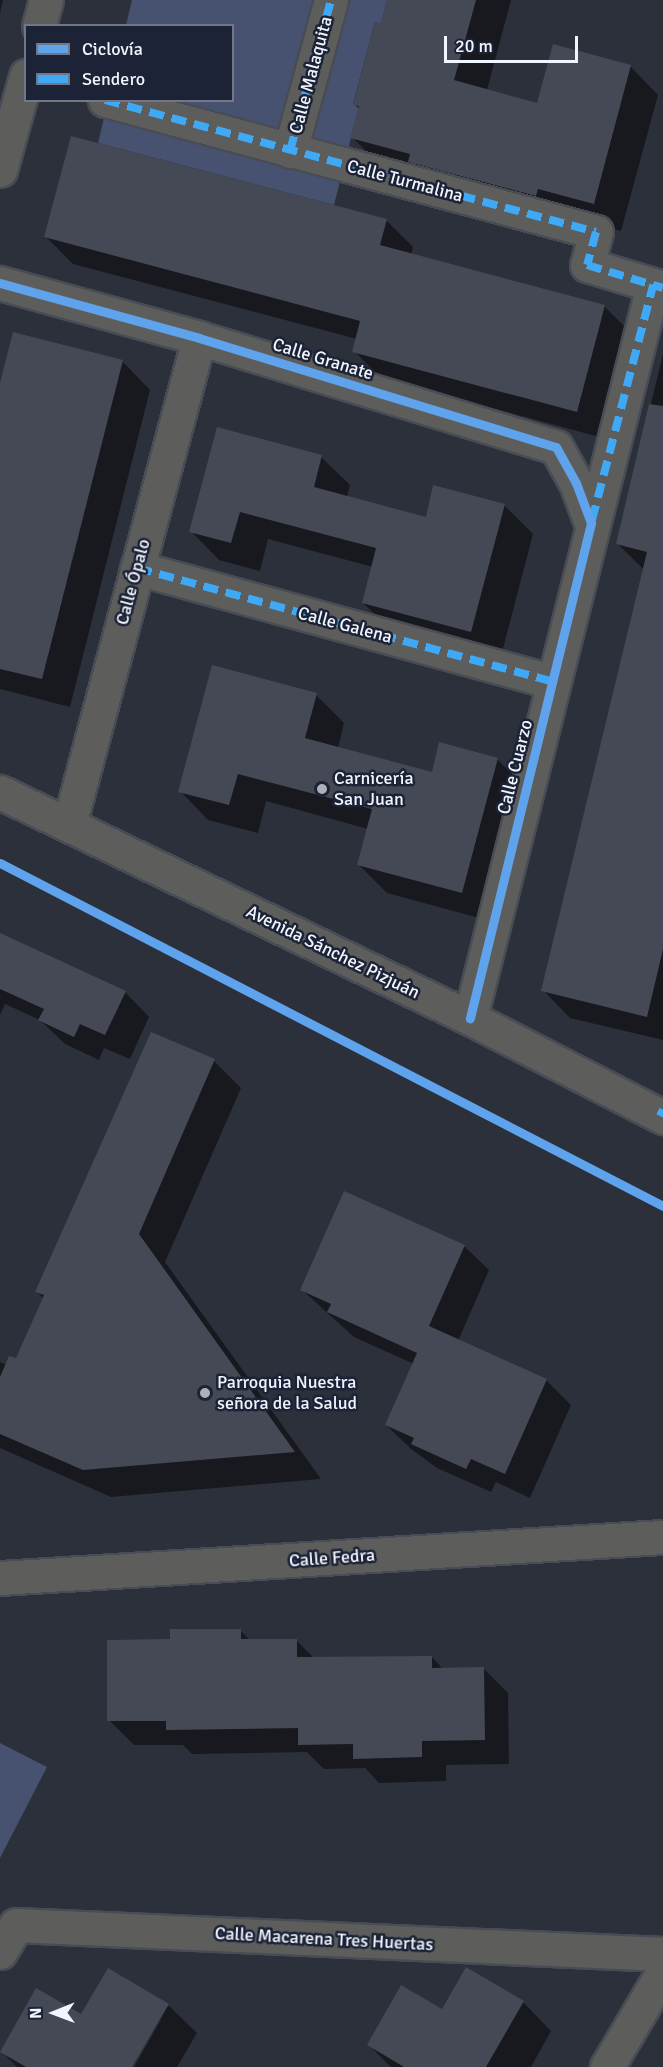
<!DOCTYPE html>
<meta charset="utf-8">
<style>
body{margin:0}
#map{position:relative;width:663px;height:2067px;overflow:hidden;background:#2b303b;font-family:Signika,sans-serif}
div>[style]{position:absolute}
.green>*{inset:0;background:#46526f}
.shadow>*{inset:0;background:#0007}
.building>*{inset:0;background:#454956}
.roads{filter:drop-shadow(2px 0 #484c54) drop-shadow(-2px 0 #484c54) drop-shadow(0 2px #484c54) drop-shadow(0 -2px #484c54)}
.minor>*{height:33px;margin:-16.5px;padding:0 16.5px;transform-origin:16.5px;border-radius:16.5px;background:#5d5e5b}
.quiet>*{height:8px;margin-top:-4px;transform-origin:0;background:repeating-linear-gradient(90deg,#3fa9f5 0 15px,transparent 0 23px)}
.cycleway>*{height:9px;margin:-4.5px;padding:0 4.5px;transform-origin:4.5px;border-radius:4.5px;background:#60a3ed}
.dots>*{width:16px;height:16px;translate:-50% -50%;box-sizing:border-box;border:3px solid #1c2337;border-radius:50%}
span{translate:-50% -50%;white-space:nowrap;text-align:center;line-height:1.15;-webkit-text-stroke:5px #1c2337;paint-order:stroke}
.street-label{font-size:18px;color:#f1f5fd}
.poi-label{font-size:18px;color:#f1f5fd}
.left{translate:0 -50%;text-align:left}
.legend{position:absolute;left:24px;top:24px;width:210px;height:78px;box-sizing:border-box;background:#1c2337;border:2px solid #717786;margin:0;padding:8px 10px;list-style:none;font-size:18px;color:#f1f5fd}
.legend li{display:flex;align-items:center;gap:12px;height:30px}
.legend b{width:30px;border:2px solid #717786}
.north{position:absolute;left:24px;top:1983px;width:60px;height:60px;-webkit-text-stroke:4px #1c2337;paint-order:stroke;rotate:269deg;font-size:16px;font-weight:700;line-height:24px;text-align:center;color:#f1f5fd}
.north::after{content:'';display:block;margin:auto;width:21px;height:27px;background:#f1f5fd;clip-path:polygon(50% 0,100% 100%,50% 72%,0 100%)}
.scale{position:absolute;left:444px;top:36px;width:134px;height:27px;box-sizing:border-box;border:3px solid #f1f5fd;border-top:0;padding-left:8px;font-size:18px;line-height:21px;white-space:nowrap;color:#f1f5fd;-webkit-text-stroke:4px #1c2337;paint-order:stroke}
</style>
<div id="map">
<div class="green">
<i style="clip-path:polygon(132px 0,387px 0,381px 24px,375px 22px,353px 104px,359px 106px,334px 205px,98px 143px,108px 101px,232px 100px,232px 26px,126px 25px)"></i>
<i style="clip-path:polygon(0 1743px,47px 1767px,0 1858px)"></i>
</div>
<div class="shadow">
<i style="clip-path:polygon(0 0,3px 0,0 13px)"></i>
<i style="clip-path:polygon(389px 0,511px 0,487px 90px,538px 105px,630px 66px,658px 95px,621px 231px,380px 165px,352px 137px,359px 109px,354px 104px)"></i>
<i style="clip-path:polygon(386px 220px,413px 247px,411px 255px,604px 306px,631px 333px,603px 438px,381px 378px,354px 351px,357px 339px,73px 264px,46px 237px)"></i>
<i style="clip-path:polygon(663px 354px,663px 1040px,570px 1018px,543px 990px,644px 570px,617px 543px)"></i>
<i style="clip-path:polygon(122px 361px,150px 390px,70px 707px,0 689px,0 389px)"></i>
<i style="clip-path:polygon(321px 457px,350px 485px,347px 497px,427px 518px,504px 505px,533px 534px,500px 660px,392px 631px,363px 603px,373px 567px,268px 539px,260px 571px,219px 560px,191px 531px)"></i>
<i style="clip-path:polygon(316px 695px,344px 723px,338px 748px,433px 774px,497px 759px,526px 788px,490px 921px,387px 893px,359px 865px,368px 829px,266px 801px,258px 833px,208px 820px,180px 791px)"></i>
<i style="clip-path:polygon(0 935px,125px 992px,149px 1017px,130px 1059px,104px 1048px,99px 1060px,65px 1044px,40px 1020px,5px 1004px,0 1015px)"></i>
<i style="clip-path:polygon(214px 1061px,241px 1088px,165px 1262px,321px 1479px,111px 1497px,0 1448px,0 1362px,7px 1365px,17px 1360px,44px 1299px,37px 1292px)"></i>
<i style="clip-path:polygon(464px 1246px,489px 1270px,458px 1341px,546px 1380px,571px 1405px,530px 1498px,496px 1482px,491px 1492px,437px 1468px,411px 1449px,386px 1425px,414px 1364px,354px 1337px,301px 1289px)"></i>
<i style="clip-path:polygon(240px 1630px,251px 1641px,296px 1640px,315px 1659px,432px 1657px,443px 1669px,483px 1668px,508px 1693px,509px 1764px,446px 1765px,446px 1781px,379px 1783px,365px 1768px,324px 1769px,307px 1752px,192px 1754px,183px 1745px,134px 1745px,109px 1720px,172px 1641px)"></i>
<i style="clip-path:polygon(523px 2002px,551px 2031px,531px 2067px,391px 2067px,369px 2045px,443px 2011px)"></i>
<i style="clip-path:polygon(168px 2005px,197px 2033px,177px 2067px,134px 2067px,166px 2011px,131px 2067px,17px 2067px,1px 2051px,82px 2016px)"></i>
</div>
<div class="building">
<i style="clip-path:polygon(387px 0,476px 0,454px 80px,537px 103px,553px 44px,631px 65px,594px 204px,538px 189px,536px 196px,408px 162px,410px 154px,350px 138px,359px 106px,353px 105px,375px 22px,381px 24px)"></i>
<i style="clip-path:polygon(71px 136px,387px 219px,380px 245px,605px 305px,577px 412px,352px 352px,360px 321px,44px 237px)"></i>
<i style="clip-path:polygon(13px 332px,123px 360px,42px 679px,0 669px,0 383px)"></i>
<i style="clip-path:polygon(649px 404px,663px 406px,663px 949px,647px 1017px,541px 991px,647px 552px,616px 544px)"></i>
<i style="clip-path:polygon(217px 427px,322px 455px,314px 487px,426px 517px,433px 485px,505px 504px,471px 632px,362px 603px,376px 548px,240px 512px,231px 543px,189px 532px)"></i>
<i style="clip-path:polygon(212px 665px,317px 693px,305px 738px,432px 772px,439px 742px,498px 758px,462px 893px,357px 865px,372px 809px,238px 774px,229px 805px,178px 792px)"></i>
<i style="clip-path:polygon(0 933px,126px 991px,105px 1035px,80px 1024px,74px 1037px,38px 1020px,44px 1009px,0 989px)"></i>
<i style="clip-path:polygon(151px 1032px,215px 1059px,139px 1234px,295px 1452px,83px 1470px,0 1434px,0 1377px,9px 1356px,16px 1358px,44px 1295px,35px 1292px)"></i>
<i style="clip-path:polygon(344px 1191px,465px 1245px,429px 1326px,547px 1379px,505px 1474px,471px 1459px,466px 1469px,411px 1444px,414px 1438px,385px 1425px,417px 1353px,327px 1312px,331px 1304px,300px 1290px)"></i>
<i style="clip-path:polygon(170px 1629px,241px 1629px,241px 1639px,297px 1639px,297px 1657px,432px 1656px,432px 1668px,484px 1667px,485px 1740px,422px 1741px,422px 1757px,353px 1759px,353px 1744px,298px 1745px,298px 1728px,166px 1730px,166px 1721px,107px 1721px,107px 1640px,170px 1639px)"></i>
<i style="clip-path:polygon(466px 1967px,524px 2001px,486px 2067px,404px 2067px,367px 2045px,401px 1985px,442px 2009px)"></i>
<i style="clip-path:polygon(108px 1968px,169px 2004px,132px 2067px,26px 2067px,0 2052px,36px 1988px,81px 2014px)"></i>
</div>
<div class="roads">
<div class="minor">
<i style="left:39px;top:26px;width:27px;rotate:-75deg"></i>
<i style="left:105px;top:100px;width:508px;rotate:15.05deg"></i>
<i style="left:596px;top:232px;width:34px;rotate:105deg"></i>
<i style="left:587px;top:265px;width:79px;rotate:16.8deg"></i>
<i style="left:290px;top:151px;width:156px;rotate:-74.8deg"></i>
<i style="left:0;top:170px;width:98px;rotate:-74.5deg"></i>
<i style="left:0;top:283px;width:206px;rotate:15.4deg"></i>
<i style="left:199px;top:338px;width:373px;rotate:17deg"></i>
<i style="left:556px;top:447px;width:41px;rotate:60.9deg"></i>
<i style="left:576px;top:483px;width:43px;rotate:69.4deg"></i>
<i style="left:137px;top:568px;width:431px;rotate:15.3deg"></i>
<i style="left:0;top:792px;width:522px;rotate:25.68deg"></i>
<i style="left:470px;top:1018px;width:217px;rotate:27.2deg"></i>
<i style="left:69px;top:825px;width:504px;rotate:-75.05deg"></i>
<i style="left:470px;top:1018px;width:755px;rotate:-75.98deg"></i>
<i style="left:0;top:1578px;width:664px;rotate:-3.54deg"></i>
<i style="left:0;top:1952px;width:31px;rotate:-59deg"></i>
<i style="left:16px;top:1925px;width:648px;rotate:2.57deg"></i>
<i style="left:607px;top:2067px;width:110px;rotate:-59.5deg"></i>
</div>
</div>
<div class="quiet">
<i style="left:25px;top:79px;width:1px"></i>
<i style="left:105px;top:100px;width:508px;rotate:15.05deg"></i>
<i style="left:596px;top:232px;width:34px;rotate:105deg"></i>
<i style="left:587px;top:265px;width:79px;rotate:16.8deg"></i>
<i style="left:290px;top:151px;width:156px;rotate:-74.8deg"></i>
<i style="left:592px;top:520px;width:243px;rotate:-75.4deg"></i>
<i style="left:137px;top:568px;width:431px;rotate:15.3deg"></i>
<i style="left:660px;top:1116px;width:7px;rotate:-63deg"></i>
</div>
<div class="cycleway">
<i style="left:0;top:283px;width:206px;rotate:15.4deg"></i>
<i style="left:199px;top:338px;width:373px;rotate:17deg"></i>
<i style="left:556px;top:447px;width:41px;rotate:60.9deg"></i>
<i style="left:576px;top:483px;width:43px;rotate:69.4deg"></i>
<i style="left:591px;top:523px;width:510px;rotate:103.74deg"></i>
<i style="left:0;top:863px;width:746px;rotate:27.35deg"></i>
</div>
<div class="dots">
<i style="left:322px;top:789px;background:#acb0b9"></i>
<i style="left:205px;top:1393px;background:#acb0b9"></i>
</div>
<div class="street-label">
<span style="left:311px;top:75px;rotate:-75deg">Calle Malaquita</span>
<span style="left:405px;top:181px;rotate:15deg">Calle Turmalina</span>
<span style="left:323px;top:359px;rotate:17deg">Calle Granate</span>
<span style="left:133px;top:582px;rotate:-75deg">Calle Ópalo</span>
<span style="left:345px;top:625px;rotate:15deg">Calle Galena</span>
<span style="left:515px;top:767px;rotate:-76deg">Calle Cuarzo</span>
<span style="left:333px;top:952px;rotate:26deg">Avenida Sánchez Pizjuán</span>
<span style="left:332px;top:1558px;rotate:-4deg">Calle Fedra</span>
<span style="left:324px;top:1939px;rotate:3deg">Calle Macarena Tres Huertas</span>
</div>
<div class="poi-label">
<span class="left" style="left:334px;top:789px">Carnicería<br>San Juan</span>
<span class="left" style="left:217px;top:1393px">Parroquia Nuestra<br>señora de la Salud</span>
</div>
<ul class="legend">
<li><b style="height:8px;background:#60a3ed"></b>Ciclovía</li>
<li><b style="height:8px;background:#3fa9f5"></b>Sendero</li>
</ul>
<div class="north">N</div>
<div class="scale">20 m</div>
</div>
